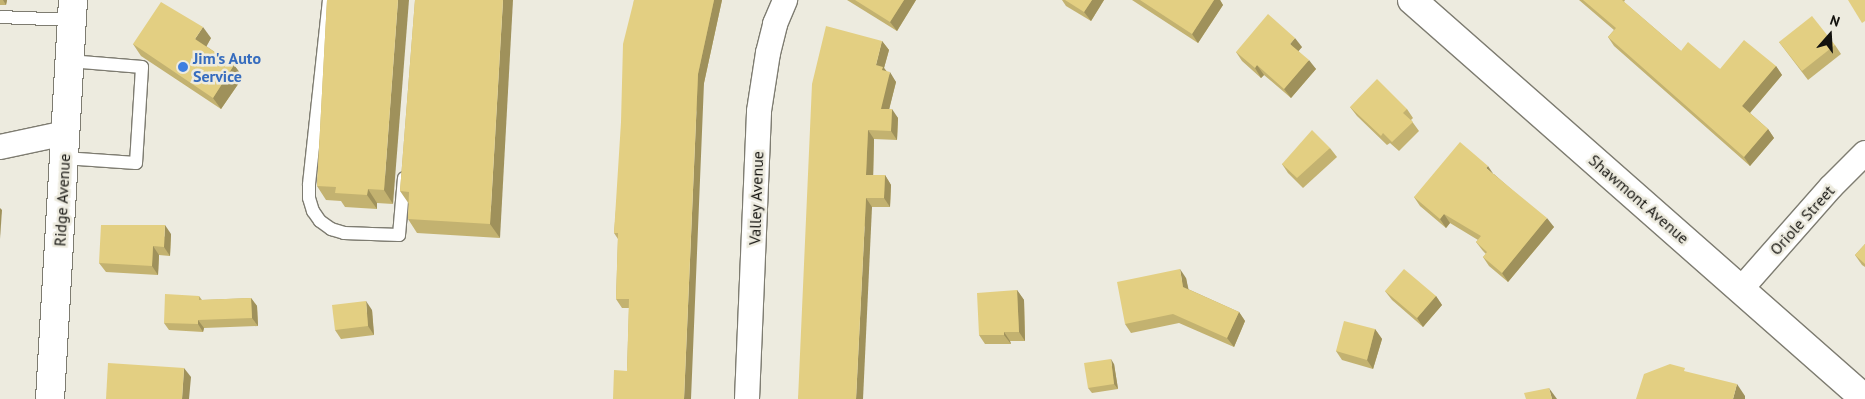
<!DOCTYPE html>
<style>
body{margin:0}
#map{position:relative;width:1865px;height:399px;overflow:hidden;background:#edebdf;font-family:"PT Sans",sans-serif}
div>[style]{position:absolute}
.roads{filter:drop-shadow(1px 0 #7e7c71) drop-shadow(-1px 0 #7e7c71) drop-shadow(0 1px #7e7c71) drop-shadow(0 -1px #7e7c71)}
.lane>*{height:12px;margin:-6px;padding:0 6px;transform-origin:6px;border-radius:6px;background:#fff}
.street>*{height:24px;margin:-12px;padding:0 12px;transform-origin:12px;border-radius:12px;background:#fff}
.secondary>*{height:28px;margin:-14px;padding:0 14px;transform-origin:14px;border-radius:14px;background:#fff}
.wall>*{inset:0;background:#c3b270}
.shaded-wall>*{inset:0;background:#9f915b}
.building>*{inset:0;background:#e3cf82}
.dots>*{width:14px;height:14px;translate:-50% -50%;box-sizing:border-box;border:2px solid #edebdf;border-radius:50%}
span{translate:-50% -50%;white-space:nowrap;text-align:center;line-height:1.15;-webkit-text-stroke:5px #edebdf;paint-order:stroke}
.shop-label{font-size:16px;color:#366cbe;font-weight:700}
.left{translate:0 -50%;text-align:left}
.street-label{font-size:16px;color:#13120e}
.north{position:absolute;left:1805px;top:10px;width:50px;height:50px;-webkit-text-stroke:4px #edebdf;paint-order:stroke;rotate:19deg;font-size:14px;font-weight:700;line-height:20px;text-align:center;color:#13120e}
.north::after{content:'';display:block;margin:auto;width:18px;height:22px;background:#13120e;clip-path:polygon(50% 0,100% 100%,50% 72%,0 100%)}
</style>
<div id="map">
<div class="roads">
<div class="lane">
<i style="left:329px;top:0;width:186px;rotate:96.2deg"></i>
<i style="left:309px;top:185px;width:13px;rotate:90deg"></i>
<i style="left:309px;top:198px;width:14px;rotate:73deg"></i>
<i style="left:313px;top:211px;width:12px;rotate:55deg"></i>
<i style="left:320px;top:221px;width:14px;rotate:36deg"></i>
<i style="left:331px;top:229px;width:14px;rotate:17deg"></i>
<i style="left:344px;top:233px;width:55px;rotate:2.1deg"></i>
<i style="left:399px;top:235px;width:57px;rotate:-85deg"></i>
<i style="left:0;top:17px;width:72px;rotate:2.4deg"></i>
<i style="left:64px;top:158px;width:72px;rotate:4deg"></i>
<i style="left:136px;top:163px;width:96px;rotate:-86.4deg"></i>
<i style="left:142px;top:67px;width:73px;rotate:-175.3deg"></i>
</div>
<div class="street">
<i style="left:0;top:147px;width:67px;rotate:-12deg"></i>
<i style="left:1741px;top:289px;width:136px;rotate:-48.6deg"></i>
<i style="left:1831px;top:187px;width:48px;rotate:-45deg"></i>
<i style="left:747px;top:399px;width:288px;rotate:-87.6deg"></i>
<i style="left:759px;top:111px;width:59px;rotate:-81.2deg"></i>
<i style="left:768px;top:53px;width:30px;rotate:-76deg"></i>
<i style="left:775px;top:24px;width:26px;rotate:-67deg"></i>
</div>
<div class="secondary">
<i style="left:1412px;top:0;width:604px;rotate:41.37deg"></i>
<i style="left:50px;top:399px;width:400px;rotate:-86.7deg"></i>
</div>
</div>
<div class="wall">
<i style="clip-path:polygon(0 0,7px 0,6px 5px,0 5px)"></i>
<i style="clip-path:polygon(327px 0,393px 204px,377px 203px,377px 209px,345px 207px,341px 201px,326px 200px,317px 186px)"></i>
<i style="clip-path:polygon(415px 0,500px 238px,417px 233px,408px 219px,409px 204px,400px 191px)"></i>
<i style="clip-path:polygon(634px 0,722px 0,704px 83px,627px 371px,629px 308px,622px 308px,616px 299px,618px 239px,614px 233px)"></i>
<i style="clip-path:polygon(847px 0,916px 0,897px 31px)"></i>
<i style="clip-path:polygon(1062px 0,1104px 0,1091px 21px,1066px 6px)"></i>
<i style="clip-path:polygon(1132px 0,1220px 0,1223px 5px,1198px 43px)"></i>
<i style="clip-path:polygon(1579px 0,1625px 0,1624px 2px,1681px 51px,1720px 69px,1776px 66px,1782px 75px,1750px 113px,1768px 129px,1774px 138px,1750px 166px,1614px 46px,1608px 37px,1614px 30px)"></i>
<i style="clip-path:polygon(211px 38px,206px 46px,234px 65px,243px 77px,221px 109px,141px 56px,133px 44px)"></i>
<i style="clip-path:polygon(882px 41px,889px 50px,884px 68px,896px 82px,889px 109px,898px 118px,897px 140px,874px 139px,873px 175px,885px 175px,891px 185px,890px 207px,872px 207px,798px 399px)"></i>
<i style="clip-path:polygon(1779px 42px,1835px 45px,1841px 54px,1808px 80px)"></i>
<i style="clip-path:polygon(1302px 47px,1298px 51px,1316px 69px,1291px 98px,1264px 75px,1261px 78px,1242px 61px,1236px 52px)"></i>
<i style="clip-path:polygon(1350px 107px,1407px 109px,1413px 118px,1411px 120px,1419px 131px,1399px 151px,1390px 143px,1387px 145px,1357px 116px)"></i>
<i style="clip-path:polygon(1330px 148px,1337px 157px,1303px 188px,1288px 173px,1282px 164px)"></i>
<i style="clip-path:polygon(1494px 174px,1554px 227px,1508px 282px,1489px 266px,1483px 257px,1486px 254px,1483px 251px,1476px 242px,1478px 240px,1450px 223px,1446px 228px,1420px 206px,1414px 197px)"></i>
<i style="clip-path:polygon(171px 234px,170px 256px,159px 255px,158px 275px,106px 272px,99px 263px)"></i>
<i style="clip-path:polygon(1865px 244px,1865px 267px,1862px 265px,1855px 255px)"></i>
<i style="clip-path:polygon(1186px 278px,1188px 289px,1239px 312px,1245px 321px,1234px 347px,1179px 323px,1131px 333px,1125px 324px)"></i>
<i style="clip-path:polygon(1017px 290px,1024px 300px,1025px 341px,1010px 341px,1011px 344px,985px 344px,979px 335px)"></i>
<i style="clip-path:polygon(1385px 291px,1436px 296px,1442px 305px,1423px 327px,1392px 300px)"></i>
<i style="clip-path:polygon(199px 296px,202px 300px,251px 298px,257px 306px,258px 326px,204px 328px,203px 332px,169px 330px,164px 323px)"></i>
<i style="clip-path:polygon(372px 310px,374px 335px,341px 339px,335px 330px)"></i>
<i style="clip-path:polygon(1375px 329px,1382px 339px,1373px 369px,1342px 360px,1336px 351px)"></i>
<i style="clip-path:polygon(1114px 364px,1118px 389px,1092px 393px,1088px 388px)"></i>
</div>
<div class="shaded-wall">
<i style="clip-path:polygon(3px 0,7px 0,6px 5px)"></i>
<i style="clip-path:polygon(398px 0,409px 0,393px 204px,384px 190px)"></i>
<i style="clip-path:polygon(503px 0,513px 0,500px 238px,490px 224px)"></i>
<i style="clip-path:polygon(714px 0,722px 0,704px 83px,691px 399px,684px 399px,698px 74px)"></i>
<i style="clip-path:polygon(904px 0,916px 0,897px 31px,890px 22px)"></i>
<i style="clip-path:polygon(1092px 0,1104px 0,1091px 21px,1084px 12px)"></i>
<i style="clip-path:polygon(1214px 0,1220px 0,1223px 5px,1198px 43px,1192px 34px)"></i>
<i style="clip-path:polygon(203px 27px,211px 38px,204px 51px,195px 39px)"></i>
<i style="clip-path:polygon(1295px 38px,1302px 47px,1297px 53px,1290px 44px)"></i>
<i style="clip-path:polygon(882px 41px,889px 50px,884px 68px,889px 75px,890px 72px,896px 82px,887px 118px,881px 109px,876px 65px)"></i>
<i style="clip-path:polygon(1309px 60px,1316px 69px,1291px 98px,1284px 89px)"></i>
<i style="clip-path:polygon(234px 65px,243px 77px,221px 109px,213px 98px)"></i>
<i style="clip-path:polygon(1257px 65px,1264px 75px,1261px 78px,1255px 68px)"></i>
<i style="clip-path:polygon(1776px 66px,1782px 75px,1748px 115px,1742px 106px)"></i>
<i style="clip-path:polygon(892px 109px,898px 118px,897px 140px,891px 131px)"></i>
<i style="clip-path:polygon(1768px 129px,1774px 138px,1750px 166px,1744px 157px)"></i>
<i style="clip-path:polygon(868px 130px,874px 139px,873px 184px,866px 175px)"></i>
<i style="clip-path:polygon(1488px 166px,1494px 175px,1486px 168px)"></i>
<i style="clip-path:polygon(885px 175px,891px 185px,890px 207px,884px 198px)"></i>
<i style="clip-path:polygon(368px 189px,377px 203px,377px 209px,367px 195px)"></i>
<i style="clip-path:polygon(866px 198px,872px 207px,863px 399px,856px 399px)"></i>
<i style="clip-path:polygon(0 208px,2px 210px,0 239px)"></i>
<i style="clip-path:polygon(1444px 214px,1450px 223px,1446px 228px,1440px 219px)"></i>
<i style="clip-path:polygon(1547px 218px,1554px 227px,1508px 282px,1502px 273px)"></i>
<i style="clip-path:polygon(165px 225px,171px 234px,170px 256px,164px 247px)"></i>
<i style="clip-path:polygon(153px 246px,159px 255px,158px 275px,152px 266px)"></i>
<i style="clip-path:polygon(1180px 269px,1186px 278px,1190px 296px,1183px 287px)"></i>
<i style="clip-path:polygon(1017px 290px,1024px 300px,1025px 341px,1019px 332px)"></i>
<i style="clip-path:polygon(1436px 296px,1442px 305px,1423px 327px,1417px 318px)"></i>
<i style="clip-path:polygon(251px 298px,257px 306px,258px 326px,252px 318px)"></i>
<i style="clip-path:polygon(366px 301px,372px 310px,374px 335px,368px 326px)"></i>
<i style="clip-path:polygon(1239px 312px,1245px 321px,1234px 347px,1227px 338px)"></i>
<i style="clip-path:polygon(198px 320px,204px 328px,203px 332px,198px 324px)"></i>
<i style="clip-path:polygon(1375px 329px,1382px 339px,1373px 369px,1367px 360px)"></i>
<i style="clip-path:polygon(1004px 332px,1010px 341px,1011px 344px,1004px 335px)"></i>
<i style="clip-path:polygon(1111px 359px,1114px 364px,1118px 389px,1114px 384px)"></i>
<i style="clip-path:polygon(184px 368px,191px 377px,189px 399px,182px 399px)"></i>
<i style="clip-path:polygon(1737px 384px,1745px 396px,1745px 399px,1733px 399px)"></i>
<i style="clip-path:polygon(1549px 388px,1557px 399px,1552px 399px)"></i>
</div>
<div class="building">
<i style="clip-path:polygon(327px 0,398px 0,384px 190px,368px 189px,367px 195px,335px 193px,336px 187px,317px 186px)"></i>
<i style="clip-path:polygon(415px 0,503px 0,490px 224px,408px 219px,409px 192px,400px 191px)"></i>
<i style="clip-path:polygon(634px 0,714px 0,698px 74px,684px 399px,613px 399px,614px 370px,627px 371px,629px 299px,616px 299px,618px 233px,614px 233px,621px 122px,623px 44px)"></i>
<i style="clip-path:polygon(855px 0,904px 0,890px 22px)"></i>
<i style="clip-path:polygon(1065px 0,1092px 0,1084px 12px)"></i>
<i style="clip-path:polygon(1140px 0,1214px 0,1192px 34px)"></i>
<i style="clip-path:polygon(1583px 0,1622px 0,1681px 51px,1688px 42px,1720px 69px,1744px 40px,1776px 66px,1742px 106px,1768px 129px,1744px 157px,1608px 37px,1616px 28px)"></i>
<i style="clip-path:polygon(1848px 0,1865px 0,1865px 21px,1862px 23px)"></i>
<i style="clip-path:polygon(161px 2px,203px 27px,195px 39px,234px 65px,213px 98px,133px 44px)"></i>
<i style="clip-path:polygon(1268px 14px,1295px 38px,1290px 44px,1309px 60px,1284px 89px,1257px 65px,1255px 68px,1236px 52px)"></i>
<i style="clip-path:polygon(1812px 16px,1835px 45px,1802px 71px,1779px 42px)"></i>
<i style="clip-path:polygon(826px 26px,882px 41px,876px 65px,883px 67px,882px 70px,890px 72px,881px 109px,892px 109px,891px 131px,868px 130px,866px 175px,885px 175px,884px 198px,866px 198px,856px 399px,798px 399px,812px 84px)"></i>
<i style="clip-path:polygon(1377px 79px,1407px 109px,1403px 113px,1413px 122px,1392px 142px,1383px 133px,1381px 136px,1350px 107px)"></i>
<i style="clip-path:polygon(1312px 130px,1330px 148px,1297px 178px,1282px 164px)"></i>
<i style="clip-path:polygon(1460px 142px,1488px 166px,1486px 168px,1547px 218px,1502px 273px,1483px 257px,1487px 252px,1476px 242px,1481px 236px,1444px 214px,1440px 219px,1414px 197px)"></i>
<i style="clip-path:polygon(101px 225px,165px 225px,164px 247px,153px 246px,152px 266px,99px 263px)"></i>
<i style="clip-path:polygon(1865px 244px,1865px 264px,1855px 255px)"></i>
<i style="clip-path:polygon(1180px 269px,1183px 287px,1239px 312px,1227px 338px,1173px 314px,1125px 324px,1117px 282px)"></i>
<i style="clip-path:polygon(1404px 269px,1436px 296px,1417px 318px,1385px 291px)"></i>
<i style="clip-path:polygon(1017px 290px,1019px 332px,1004px 332px,1004px 335px,979px 335px,977px 293px)"></i>
<i style="clip-path:polygon(165px 294px,199px 296px,199px 300px,251px 298px,252px 318px,198px 320px,198px 324px,164px 323px)"></i>
<i style="clip-path:polygon(366px 301px,368px 326px,335px 330px,332px 305px)"></i>
<i style="clip-path:polygon(1344px 321px,1375px 329px,1367px 360px,1336px 351px)"></i>
<i style="clip-path:polygon(1111px 359px,1114px 384px,1088px 388px,1084px 363px)"></i>
<i style="clip-path:polygon(108px 363px,184px 368px,182px 399px,106px 399px)"></i>
<i style="clip-path:polygon(1670px 364px,1685px 368px,1684px 371px,1737px 384px,1733px 399px,1636px 399px,1644px 374px)"></i>
<i style="clip-path:polygon(1549px 388px,1552px 399px,1526px 399px,1524px 393px)"></i>
</div>
<div class="dots">
<i style="left:183px;top:67px;background:#3f7fe0"></i>
</div>
<div class="shop-label">
<span class="left" style="left:193px;top:67px">Jim's Auto<br>Service</span>
</div>
<div class="street-label">
<span style="left:756px;top:198px;rotate:-88deg">Valley Avenue</span>
<span style="left:1639px;top:199px;rotate:41deg">Shawmont Avenue</span>
<span style="left:62px;top:200px;rotate:-87deg">Ridge Avenue</span>
<span style="left:1802px;top:220px;rotate:-48deg">Oriole Street</span>
</div>
<div class="north">N</div>
</div>
